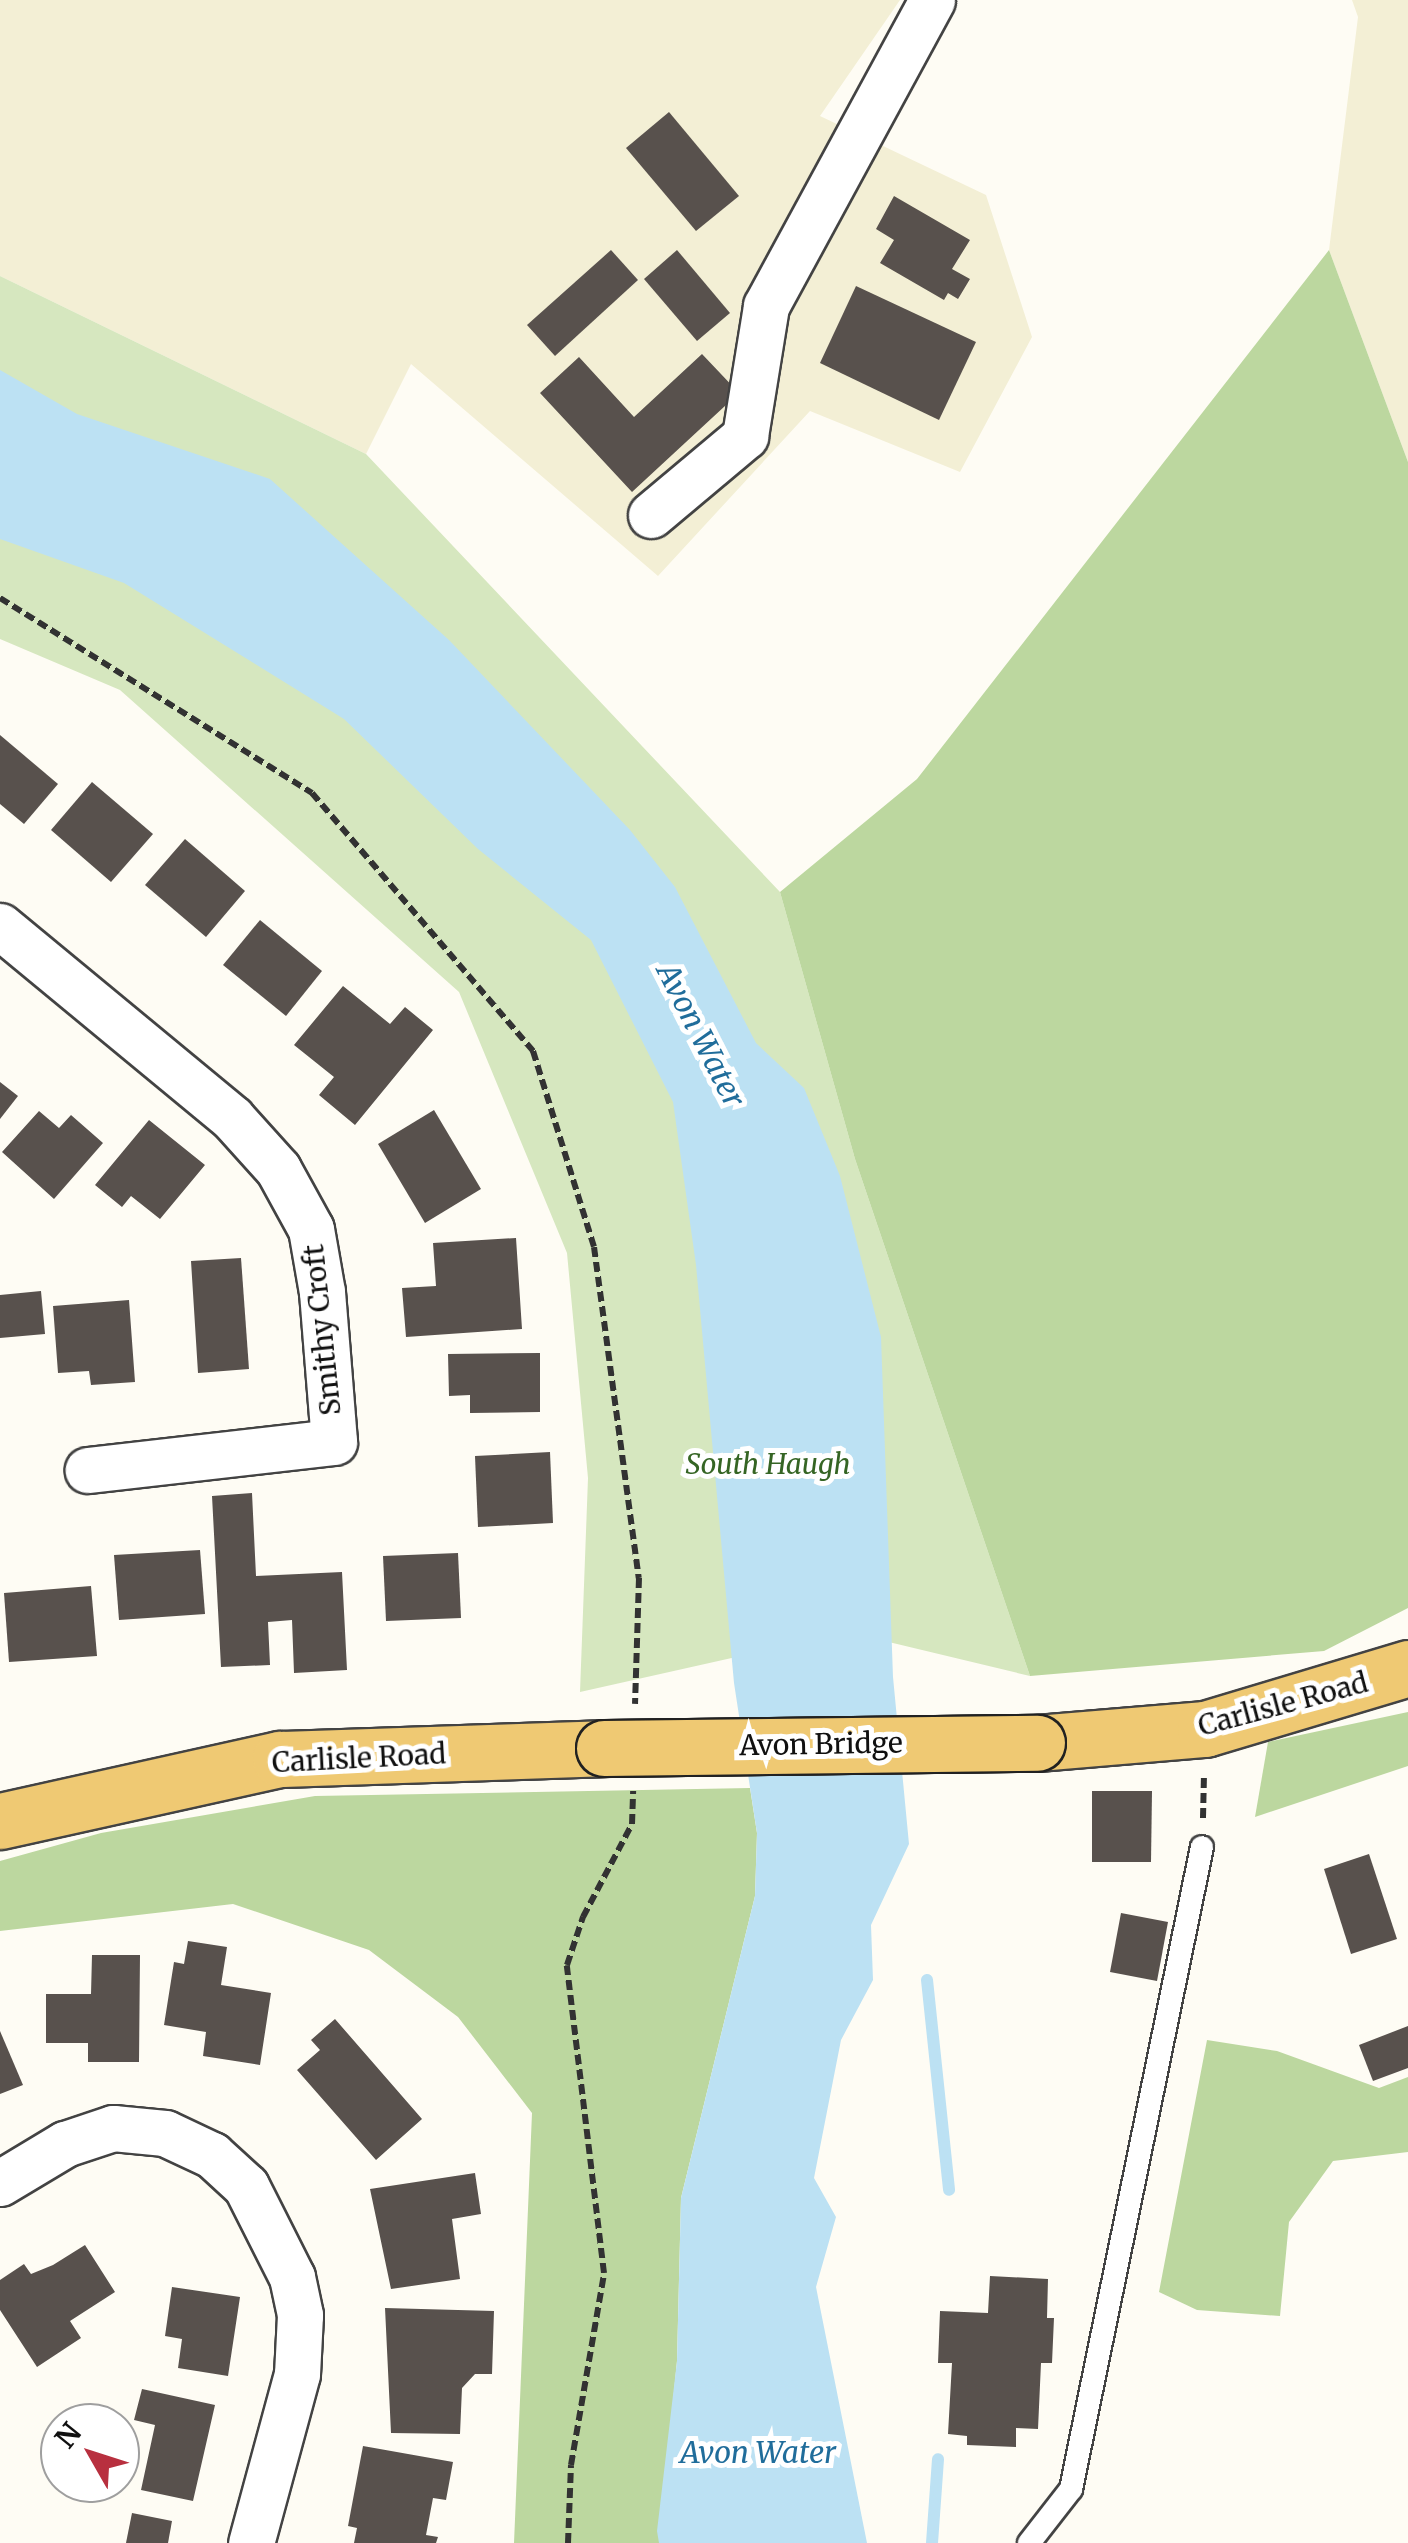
<!DOCTYPE html>
<style>
body{margin:0}
#map{position:relative;width:1408px;height:2543px;overflow:hidden;background:#fefcf4;font-family:Merriweather,serif}
div>[style]{position:absolute}
.farmland>*{inset:0;background:#f3efd5}
.green>*{inset:0;background:#d6e7bf}
.forest>*{inset:0;background:#bcd79f}
.water>*{inset:0;background:#bce1f3}
.stream>*{height:12px;margin:-6px;padding:0 6px;transform-origin:6px;border-radius:6px;background:#bce1f3}
.building>*{inset:0;background:#58514d}
.path>*{height:6px;margin-top:-3px;transform-origin:0;background:repeating-linear-gradient(90deg,#323232 0 10px,transparent 0 15px)}
.roads{filter:drop-shadow(2px 0 #434343) drop-shadow(-2px 0 #434343) drop-shadow(0 2px #434343) drop-shadow(0 -2px #434343)}
.lane>*{height:22px;margin:-11px;padding:0 11px;transform-origin:11px;border-radius:11px;background:#fff}
.street>*{height:45px;margin:-22.5px;padding:0 22.5px;transform-origin:22.5px;border-radius:22.5px;background:#fff}
.primary>*{height:55px;margin:-27.5px;padding:0 27.5px;transform-origin:27.5px;border-radius:27.5px;background:#efc973}
.bridges{filter:drop-shadow(2px 0 #212121) drop-shadow(-2px 0 #212121) drop-shadow(0 2px #212121) drop-shadow(0 -2px #212121)}
.primary-bridge>*{height:55px;margin:-27.5px;padding:0 27.5px;transform-origin:27.5px;border-radius:27.5px;background:#efc973}
span{translate:-50% -50%;white-space:nowrap;text-align:center;line-height:1.15;-webkit-text-stroke:10px #fff;paint-order:stroke}
.street-label{font-size:28px;color:#101010}
.park-label{font-size:28px;color:#356524;font-style:italic}
.water-label{font-size:30px;color:#206d9b;font-style:italic}
.north{position:absolute;left:40px;top:2403px;width:100px;height:100px;box-sizing:border-box;background:#fff;border:2px solid #9f9f9f;border-radius:50%;rotate:309deg;font-size:28px;font-weight:700;line-height:40px;text-align:center;color:#101010}
.north::after{content:'';display:block;margin:auto;width:35px;height:45px;background:#b8303f;clip-path:polygon(50% 0,100% 100%,50% 72%,0 100%)}
</style>
<div id="map">
<div class="farmland">
<i style="clip-path:polygon(0 0,900px 0,820px 116px,986px 195px,1032px 337px,960px 472px,810px 411px,658px 576px,411px 364px,366px 454px,0 276px)"></i>
<i style="clip-path:polygon(1352px 0,1408px 0,1408px 462px,1329px 250px,1358px 17px)"></i>
</div>
<div class="green">
<i style="clip-path:polygon(0 276px,366px 454px,780px 892px,855px 1159px,1030px 1676px,847px 1632px,580px 1692px,588px 1478px,567px 1253px,459px 992px,120px 690px,0 639px)"></i>
</div>
<div class="forest">
<i style="clip-path:polygon(1329px 250px,1408px 462px,1408px 1608px,1324px 1651px,1030px 1676px,855px 1159px,780px 892px,917px 779px)"></i>
<i style="clip-path:polygon(1408px 1712px,1408px 1766px,1255px 1817px,1268px 1742px)"></i>
<i style="clip-path:polygon(750px 1788px,757px 1833px,755px 1896px,681px 2198px,677px 2361px,659px 2543px,514px 2543px,532px 2113px,458px 2017px,369px 1950px,233px 1904px,0 1931px,0 1861px,101px 1833px,315px 1796px)"></i>
<i style="clip-path:polygon(1207px 2040px,1277px 2051px,1379px 2088px,1408px 2077px,1408px 2152px,1333px 2161px,1289px 2222px,1280px 2316px,1197px 2310px,1159px 2292px)"></i>
</div>
<div class="water">
<i style="clip-path:polygon(0 370px,77px 414px,270px 479px,449px 640px,630px 830px,675px 887px,756px 1043px,804px 1088px,840px 1176px,881px 1337px,893px 1677px,909px 1844px,871px 1925px,873px 1980px,841px 2040px,814px 2178px,836px 2217px,816px 2287px,867px 2543px,659px 2543px,657px 2531px,677px 2361px,681px 2198px,755px 1896px,757px 1833px,734px 1683px,696px 1265px,673px 1102px,591px 940px,478px 849px,344px 719px,124px 583px,0 539px)"></i>
</div>
<div class="stream">
<i style="left:927px;top:1980px;width:211px;rotate:84deg"></i>
<i style="left:932px;top:2543px;width:84px;rotate:-85.9deg"></i>
</div>
<div class="building">
<i style="clip-path:polygon(669px 112px,739px 196px,696px 231px,626px 148px)"></i>
<i style="clip-path:polygon(894px 196px,970px 240px,952px 269px,970px 279px,958px 299px,948px 293px,944px 300px,880px 263px,894px 240px,876px 229px)"></i>
<i style="clip-path:polygon(611px 250px,638px 280px,555px 356px,527px 325px)"></i>
<i style="clip-path:polygon(677px 250px,730px 313px,697px 341px,644px 279px)"></i>
<i style="clip-path:polygon(856px 286px,976px 342px,939px 420px,820px 363px)"></i>
<i style="clip-path:polygon(702px 354px,739px 393px,632px 492px,540px 393px,579px 357px,634px 417px)"></i>
<i style="clip-path:polygon(0 735px,58px 784px,24px 824px,0 804px)"></i>
<i style="clip-path:polygon(92px 782px,153px 834px,111px 882px,51px 830px)"></i>
<i style="clip-path:polygon(185px 839px,245px 891px,206px 937px,145px 885px)"></i>
<i style="clip-path:polygon(260px 920px,322px 971px,286px 1016px,223px 965px)"></i>
<i style="clip-path:polygon(343px 986px,390px 1024px,405px 1007px,433px 1030px,355px 1125px,319px 1095px,334px 1077px,294px 1045px)"></i>
<i style="clip-path:polygon(0 1082px,18px 1096px,0 1119px)"></i>
<i style="clip-path:polygon(434px 1110px,481px 1189px,425px 1223px,378px 1144px)"></i>
<i style="clip-path:polygon(39px 1111px,59px 1128px,71px 1115px,103px 1143px,54px 1199px,2px 1152px)"></i>
<i style="clip-path:polygon(149px 1120px,205px 1165px,160px 1219px,131px 1196px,122px 1207px,95px 1185px)"></i>
<i style="clip-path:polygon(516px 1238px,522px 1329px,406px 1337px,402px 1288px,436px 1286px,433px 1243px)"></i>
<i style="clip-path:polygon(241px 1258px,249px 1369px,198px 1373px,191px 1261px)"></i>
<i style="clip-path:polygon(41px 1291px,45px 1334px,0 1338px,0 1295px)"></i>
<i style="clip-path:polygon(129px 1300px,135px 1382px,91px 1385px,89px 1371px,58px 1373px,53px 1306px)"></i>
<i style="clip-path:polygon(540px 1353px,540px 1412px,470px 1413px,470px 1395px,449px 1396px,448px 1354px)"></i>
<i style="clip-path:polygon(550px 1452px,553px 1523px,478px 1527px,475px 1456px)"></i>
<i style="clip-path:polygon(252px 1493px,256px 1576px,342px 1572px,347px 1670px,294px 1673px,292px 1620px,268px 1622px,270px 1665px,221px 1667px,212px 1496px)"></i>
<i style="clip-path:polygon(200px 1550px,205px 1614px,119px 1620px,114px 1555px)"></i>
<i style="clip-path:polygon(458px 1553px,461px 1618px,386px 1621px,383px 1556px)"></i>
<i style="clip-path:polygon(91px 1586px,97px 1656px,9px 1662px,4px 1593px)"></i>
<i style="clip-path:polygon(1092px 1791px,1152px 1791px,1151px 1862px,1092px 1862px)"></i>
<i style="clip-path:polygon(1369px 1854px,1397px 1939px,1351px 1954px,1324px 1869px)"></i>
<i style="clip-path:polygon(1121px 1913px,1168px 1922px,1157px 1981px,1110px 1972px)"></i>
<i style="clip-path:polygon(188px 1941px,227px 1947px,221px 1985px,271px 1993px,260px 2065px,203px 2056px,206px 2032px,164px 2025px,174px 1962px,184px 1964px)"></i>
<i style="clip-path:polygon(92px 1955px,140px 1955px,139px 2062px,88px 2062px,88px 2043px,46px 2043px,46px 1994px,91px 1994px)"></i>
<i style="clip-path:polygon(335px 2019px,422px 2119px,376px 2160px,297px 2070px,320px 2050px,311px 2040px)"></i>
<i style="clip-path:polygon(1408px 2026px,1408px 2068px,1373px 2081px,1359px 2045px)"></i>
<i style="clip-path:polygon(0 2031px,23px 2085px,0 2094px)"></i>
<i style="clip-path:polygon(475px 2173px,481px 2214px,452px 2219px,460px 2279px,391px 2289px,370px 2189px)"></i>
<i style="clip-path:polygon(85px 2245px,115px 2292px,70px 2321px,81px 2338px,37px 2367px,0 2310px,0 2280px,24px 2264px,31px 2274px,53px 2265px)"></i>
<i style="clip-path:polygon(990px 2276px,1048px 2279px,1047px 2318px,1054px 2318px,1052px 2363px,1041px 2363px,1038px 2429px,1016px 2428px,1016px 2447px,967px 2445px,967px 2436px,948px 2434px,952px 2363px,938px 2363px,940px 2311px,988px 2313px)"></i>
<i style="clip-path:polygon(172px 2287px,240px 2297px,228px 2376px,178px 2368px,182px 2339px,165px 2336px)"></i>
<i style="clip-path:polygon(385px 2308px,494px 2311px,492px 2374px,475px 2374px,462px 2388px,460px 2434px,391px 2433px)"></i>
<i style="clip-path:polygon(142px 2389px,215px 2405px,193px 2501px,141px 2490px,155px 2425px,134px 2420px)"></i>
<i style="clip-path:polygon(363px 2446px,453px 2462px,446px 2500px,433px 2498px,426px 2535px,438px 2537px,436px 2543px,354px 2543px,357px 2528px,348px 2526px)"></i>
<i style="clip-path:polygon(132px 2513px,172px 2521px,168px 2543px,126px 2543px)"></i>
</div>
<div class="path">
<i style="left:0;top:598px;width:368px;rotate:32deg"></i>
<i style="left:312px;top:793px;width:340px;rotate:49.4deg"></i>
<i style="left:533px;top:1051px;width:205px;rotate:72.7deg"></i>
<i style="left:594px;top:1247px;width:334px;rotate:82.3deg"></i>
<i style="left:639px;top:1578px;width:126px;rotate:91.8deg"></i>
<i style="left:1203px;top:1818px;width:43px;rotate:-88.7deg"></i>
<i style="left:568px;top:2543px;width:78px;rotate:-87.8deg"></i>
<i style="left:571px;top:2465px;width:195px;rotate:-80.2deg"></i>
<i style="left:604px;top:2273px;width:310px;rotate:-96.9deg"></i>
<i style="left:567px;top:1965px;width:51px;rotate:-71.6deg"></i>
<i style="left:583px;top:1917px;width:105px;rotate:-62.2deg"></i>
<i style="left:632px;top:1824px;width:33px;rotate:-88deg"></i>
</div>
<div class="roads">
<div class="lane">
<i style="left:1029px;top:2543px;width:68px;rotate:-52.1deg"></i>
<i style="left:1071px;top:2489px;width:655px;rotate:-78.47deg"></i>
</div>
<div class="street">
<i style="left:651px;top:515px;width:123px;rotate:-40deg"></i>
<i style="left:745px;top:436px;width:132px;rotate:-80.8deg"></i>
<i style="left:766px;top:306px;width:348px;rotate:-61.5deg"></i>
<i style="left:0;top:926px;width:301px;rotate:39.6deg"></i>
<i style="left:232px;top:1118px;width:69px;rotate:48deg"></i>
<i style="left:278px;top:1169px;width:68px;rotate:61.2deg"></i>
<i style="left:311px;top:1229px;width:64px;rotate:80.1deg"></i>
<i style="left:322px;top:1292px;width:150px;rotate:85.4deg"></i>
<i style="left:334px;top:1442px;width:248px;rotate:173.5deg"></i>
<i style="left:0;top:2183px;width:76px;rotate:-31deg"></i>
<i style="left:65px;top:2144px;width:51px;rotate:-18.4deg"></i>
<i style="left:113px;top:2128px;width:52px;rotate:5.5deg"></i>
<i style="left:165px;top:2133px;width:52px;rotate:25.1deg"></i>
<i style="left:212px;top:2155px;width:46px;rotate:42.4deg"></i>
<i style="left:246px;top:2186px;width:102px;rotate:63.2deg"></i>
<i style="left:292px;top:2277px;width:39px;rotate:78deg"></i>
<i style="left:300px;top:2315px;width:59px;rotate:92.9deg"></i>
<i style="left:297px;top:2374px;width:175px;rotate:105.2deg"></i>
</div>
<div class="primary">
<i style="left:1037px;top:1743px;width:169px;rotate:-4.8deg"></i>
<i style="left:1205px;top:1729px;width:212px;rotate:-16.7deg"></i>
<i style="left:0;top:1821px;width:287px;rotate:-12.5deg"></i>
<i style="left:280px;top:1759px;width:324px;rotate:-1.9deg"></i>
</div>
</div>
<div class="bridges">
<div class="primary-bridge">
<i style="left:604px;top:1748px;width:433px;rotate:-0.7deg"></i>
</div>
</div>
<div class="street-label">
<span style="left:322px;top:1330px;rotate:-96deg">Smithy Croft</span>
<span style="left:1283px;top:1704px;rotate:-15deg">Carlisle Road</span>
<span style="left:821px;top:1744px;rotate:-1deg">Avon Bridge</span>
<span style="left:359px;top:1758px;rotate:-3deg">Carlisle Road</span>
</div>
<div class="park-label">
<span style="left:768px;top:1464px">South Haugh</span>
</div>
<div class="water-label">
<span style="left:701px;top:1035px;rotate:63deg">Avon Water</span>
<span style="left:758px;top:2452px">Avon Water</span>
</div>
<div class="north">N</div>
</div>
